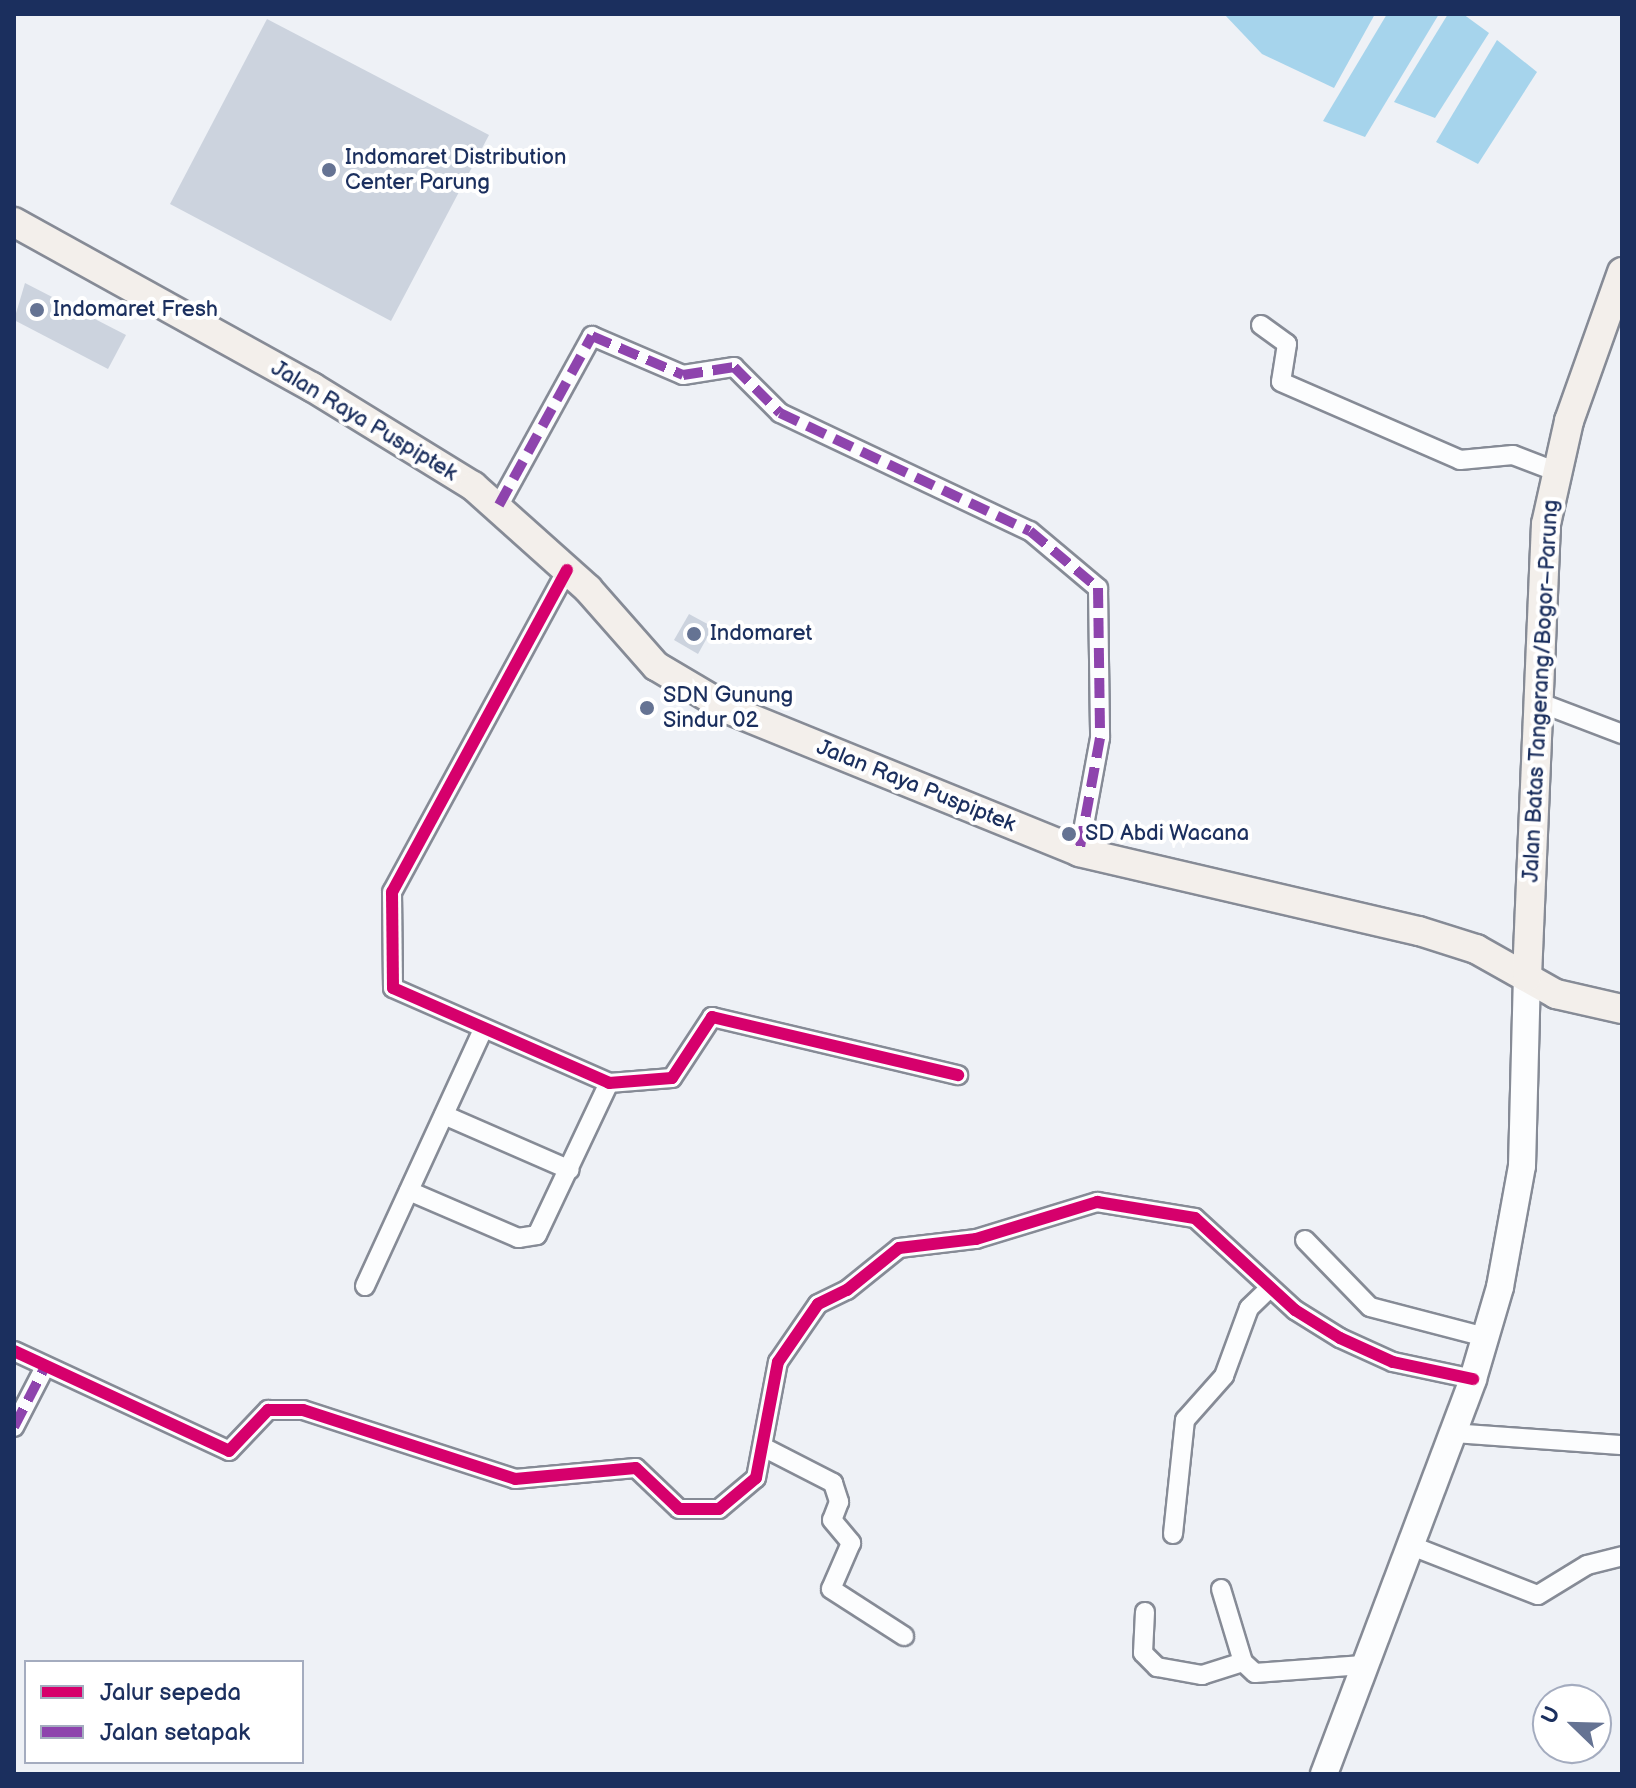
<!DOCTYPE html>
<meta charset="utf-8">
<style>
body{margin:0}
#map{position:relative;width:1636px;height:1788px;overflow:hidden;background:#eef1f6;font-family:"Balsamiq Sans",sans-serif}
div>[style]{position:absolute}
.water>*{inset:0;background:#a6d4ec}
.building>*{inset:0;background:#ccd3de}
.roads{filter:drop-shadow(2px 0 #868b96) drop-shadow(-2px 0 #868b96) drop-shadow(0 2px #868b96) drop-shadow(0 -2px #868b96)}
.street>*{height:18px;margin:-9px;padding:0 9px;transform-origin:9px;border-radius:9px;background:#fcfdfe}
.secondary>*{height:26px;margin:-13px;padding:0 13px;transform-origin:13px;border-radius:13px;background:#fcfdfe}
.primary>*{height:28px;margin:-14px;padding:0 14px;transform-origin:14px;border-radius:14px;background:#f3efeb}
.quiet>*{height:10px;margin-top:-5px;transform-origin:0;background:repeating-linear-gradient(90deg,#8e44ad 0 20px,transparent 0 30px)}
.cycleway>*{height:12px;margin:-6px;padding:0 6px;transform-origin:6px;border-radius:6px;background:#d6006c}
.dots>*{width:22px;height:22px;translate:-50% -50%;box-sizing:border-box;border:4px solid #fff;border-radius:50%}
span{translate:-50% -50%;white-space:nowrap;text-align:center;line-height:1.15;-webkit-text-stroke:8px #fff;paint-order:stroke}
.poi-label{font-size:22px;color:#1b2f5e}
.left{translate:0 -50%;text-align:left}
.street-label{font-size:22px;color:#1b2f5e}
.frame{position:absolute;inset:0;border:16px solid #1b2f5e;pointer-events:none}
.legend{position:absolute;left:24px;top:1660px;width:280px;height:104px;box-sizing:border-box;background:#fff;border:2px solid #a4acbf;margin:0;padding:10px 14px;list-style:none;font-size:24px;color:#1b2f5e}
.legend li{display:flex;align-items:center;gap:16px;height:40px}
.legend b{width:40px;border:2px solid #a4acbf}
.north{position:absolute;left:1532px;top:1684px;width:80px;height:80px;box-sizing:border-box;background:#fff;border:2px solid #a4acbf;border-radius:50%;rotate:293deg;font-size:22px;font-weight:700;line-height:32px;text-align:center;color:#1b2f5e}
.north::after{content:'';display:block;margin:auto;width:28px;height:36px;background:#657393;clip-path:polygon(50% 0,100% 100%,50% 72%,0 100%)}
</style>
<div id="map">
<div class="water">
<i style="clip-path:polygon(1224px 14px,1375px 14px,1334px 88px,1262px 54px)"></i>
<i style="clip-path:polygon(1387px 14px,1439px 14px,1365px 137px,1323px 121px)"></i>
<i style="clip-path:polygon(1448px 14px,1463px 14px,1489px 33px,1435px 118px,1394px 102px)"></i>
<i style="clip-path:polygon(1497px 40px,1537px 72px,1478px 164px,1436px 142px)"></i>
</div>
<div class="building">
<i style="clip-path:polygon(267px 19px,489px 135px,391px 321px,170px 204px)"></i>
<i style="clip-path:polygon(25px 283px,126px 335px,108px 369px,14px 320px)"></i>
<i style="clip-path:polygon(689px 614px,713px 627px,698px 654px,674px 640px)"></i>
</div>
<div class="roads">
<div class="street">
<i style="left:1261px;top:325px;width:32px;rotate:36deg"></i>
<i style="left:1287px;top:344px;width:38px;rotate:99deg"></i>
<i style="left:1281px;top:382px;width:195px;rotate:23.5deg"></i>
<i style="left:1460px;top:460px;width:53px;rotate:-5.4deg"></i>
<i style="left:1513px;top:455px;width:45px;rotate:20.9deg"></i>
<i style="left:499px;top:505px;width:193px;rotate:-61.2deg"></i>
<i style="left:592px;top:336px;width:99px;rotate:23.2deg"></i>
<i style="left:683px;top:375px;width:52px;rotate:-8.9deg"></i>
<i style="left:734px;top:367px;width:65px;rotate:45deg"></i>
<i style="left:780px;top:413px;width:276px;rotate:25.3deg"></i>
<i style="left:1030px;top:531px;width:89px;rotate:40deg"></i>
<i style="left:1098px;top:588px;width:150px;rotate:89.2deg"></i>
<i style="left:1100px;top:738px;width:116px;rotate:100.4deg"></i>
<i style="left:567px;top:570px;width:366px;rotate:118.5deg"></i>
<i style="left:392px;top:892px;width:96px;rotate:89.4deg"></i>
<i style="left:393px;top:988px;width:236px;rotate:23.7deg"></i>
<i style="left:609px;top:1083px;width:63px;rotate:-4.5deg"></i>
<i style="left:672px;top:1078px;width:73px;rotate:-56.7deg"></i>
<i style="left:712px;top:1017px;width:253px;rotate:13.3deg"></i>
<i style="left:1541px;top:703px;width:87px;rotate:20.9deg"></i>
<i style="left:444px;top:1115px;width:137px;rotate:23.6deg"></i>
<i style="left:409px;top:1191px;width:119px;rotate:23.3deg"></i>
<i style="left:518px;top:1238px;width:19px;rotate:-9deg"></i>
<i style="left:537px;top:1235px;width:168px;rotate:-64.7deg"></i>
<i style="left:1305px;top:1240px;width:93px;rotate:45.9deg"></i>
<i style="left:1370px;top:1307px;width:119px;rotate:14.6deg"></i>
<i style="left:365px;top:1286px;width:283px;rotate:-65.3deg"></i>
<i style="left:14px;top:1351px;width:237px;rotate:24.9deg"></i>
<i style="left:229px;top:1451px;width:57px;rotate:-46.4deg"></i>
<i style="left:268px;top:1410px;width:35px"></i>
<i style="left:303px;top:1410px;width:223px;rotate:18deg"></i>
<i style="left:515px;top:1479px;width:121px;rotate:-5.2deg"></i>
<i style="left:636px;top:1468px;width:59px;rotate:43.6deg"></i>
<i style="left:679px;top:1509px;width:40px"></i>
<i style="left:719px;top:1509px;width:48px;rotate:-40deg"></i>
<i style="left:756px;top:1478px;width:118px;rotate:-79.3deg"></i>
<i style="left:778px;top:1362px;width:70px;rotate:-55.4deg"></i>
<i style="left:818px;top:1304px;width:32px;rotate:-26deg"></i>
<i style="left:847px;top:1290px;width:67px;rotate:-38.9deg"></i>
<i style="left:899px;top:1248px;width:78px;rotate:-6.7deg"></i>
<i style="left:976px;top:1239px;width:127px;rotate:-17deg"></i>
<i style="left:1097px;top:1202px;width:99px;rotate:9.3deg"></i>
<i style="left:1195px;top:1218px;width:136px;rotate:42.6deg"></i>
<i style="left:1295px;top:1310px;width:53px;rotate:31.9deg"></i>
<i style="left:1340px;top:1338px;width:58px;rotate:24.4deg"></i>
<i style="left:1393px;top:1362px;width:82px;rotate:12deg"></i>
<i style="left:14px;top:1427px;width:68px;rotate:-62.7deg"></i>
<i style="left:1453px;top:1433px;width:169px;rotate:4.1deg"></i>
<i style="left:763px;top:1447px;width:79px;rotate:27.2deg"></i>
<i style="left:833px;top:1483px;width:20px;rotate:72deg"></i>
<i style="left:839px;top:1502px;width:19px;rotate:111deg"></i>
<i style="left:832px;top:1520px;width:30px;rotate:50deg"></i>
<i style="left:851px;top:1543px;width:50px;rotate:113.5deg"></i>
<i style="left:831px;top:1589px;width:87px;rotate:32.8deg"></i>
<i style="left:1173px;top:1534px;width:115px;rotate:-84deg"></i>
<i style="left:1185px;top:1420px;width:59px;rotate:-48.4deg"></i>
<i style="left:1224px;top:1376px;width:72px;rotate:-69.8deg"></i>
<i style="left:1249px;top:1308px;width:29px;rotate:-44deg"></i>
<i style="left:1412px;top:1546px;width:135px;rotate:21.3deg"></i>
<i style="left:1538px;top:1595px;width:57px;rotate:-31.5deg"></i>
<i style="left:1587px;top:1565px;width:36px;rotate:-14deg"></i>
<i style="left:1221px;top:1589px;width:76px;rotate:73.2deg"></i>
<i style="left:1243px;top:1662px;width:16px;rotate:43deg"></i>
<i style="left:1255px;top:1673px;width:108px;rotate:-4.2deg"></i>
<i style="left:1145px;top:1612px;width:41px;rotate:92.8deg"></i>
<i style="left:1143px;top:1653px;width:20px;rotate:45deg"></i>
<i style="left:1157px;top:1667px;width:46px;rotate:10.1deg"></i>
<i style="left:1202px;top:1675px;width:43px;rotate:-17.6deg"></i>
</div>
<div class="secondary">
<i style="left:1324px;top:1774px;width:422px;rotate:-69.3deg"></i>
<i style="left:1473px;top:1379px;width:96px;rotate:-73.6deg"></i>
<i style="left:1500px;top:1287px;width:123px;rotate:-79.7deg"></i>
<i style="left:1522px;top:1166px;width:189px;rotate:-88.5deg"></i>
</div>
<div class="primary">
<i style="left:14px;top:222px;width:341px;rotate:29deg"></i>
<i style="left:312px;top:387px;width:189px;rotate:31.6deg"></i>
<i style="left:473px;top:486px;width:154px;rotate:41.8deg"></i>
<i style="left:588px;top:589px;width:103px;rotate:48.6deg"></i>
<i style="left:656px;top:666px;width:86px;rotate:30.7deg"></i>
<i style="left:730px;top:710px;width:377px;rotate:22.1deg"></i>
<i style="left:1079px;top:852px;width:349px;rotate:13.1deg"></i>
<i style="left:1419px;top:931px;width:60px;rotate:17.5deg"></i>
<i style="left:1476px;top:949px;width:92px;rotate:29.4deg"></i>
<i style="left:1556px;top:994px;width:68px;rotate:12.8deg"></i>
<i style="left:1527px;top:977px;width:453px;rotate:-87.6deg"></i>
<i style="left:1546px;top:524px;width:106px;rotate:-77.4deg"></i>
<i style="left:1569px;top:421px;width:158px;rotate:-70.4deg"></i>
</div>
</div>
<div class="quiet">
<i style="left:499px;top:505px;width:193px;rotate:-61.2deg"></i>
<i style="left:592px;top:336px;width:99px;rotate:23.2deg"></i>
<i style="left:683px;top:375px;width:52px;rotate:-8.9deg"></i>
<i style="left:734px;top:367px;width:65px;rotate:45deg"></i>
<i style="left:780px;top:413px;width:276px;rotate:25.3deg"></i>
<i style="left:1030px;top:531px;width:89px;rotate:40deg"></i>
<i style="left:1098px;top:588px;width:150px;rotate:89.2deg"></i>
<i style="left:1100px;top:738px;width:116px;rotate:100.4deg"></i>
<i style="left:14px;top:1427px;width:68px;rotate:-62.7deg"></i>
</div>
<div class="cycleway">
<i style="left:567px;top:570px;width:366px;rotate:118.5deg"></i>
<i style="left:392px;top:892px;width:96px;rotate:89.4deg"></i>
<i style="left:393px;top:988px;width:236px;rotate:23.7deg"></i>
<i style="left:609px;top:1083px;width:63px;rotate:-4.5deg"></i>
<i style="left:672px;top:1078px;width:73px;rotate:-56.7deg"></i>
<i style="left:712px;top:1017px;width:253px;rotate:13.3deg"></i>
<i style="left:14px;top:1351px;width:237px;rotate:24.9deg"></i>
<i style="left:229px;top:1451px;width:57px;rotate:-46.4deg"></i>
<i style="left:268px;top:1410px;width:35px"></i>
<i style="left:303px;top:1410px;width:223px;rotate:18deg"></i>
<i style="left:515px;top:1479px;width:121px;rotate:-5.2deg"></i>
<i style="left:636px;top:1468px;width:59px;rotate:43.6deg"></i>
<i style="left:679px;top:1509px;width:40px"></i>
<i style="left:719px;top:1509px;width:48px;rotate:-40deg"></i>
<i style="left:756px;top:1478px;width:118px;rotate:-79.3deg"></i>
<i style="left:778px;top:1362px;width:70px;rotate:-55.4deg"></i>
<i style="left:818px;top:1304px;width:32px;rotate:-26deg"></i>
<i style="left:847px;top:1290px;width:67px;rotate:-38.9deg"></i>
<i style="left:899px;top:1248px;width:78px;rotate:-6.7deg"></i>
<i style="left:976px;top:1239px;width:127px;rotate:-17deg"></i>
<i style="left:1097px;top:1202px;width:99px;rotate:9.3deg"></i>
<i style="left:1195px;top:1218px;width:136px;rotate:42.6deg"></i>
<i style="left:1295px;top:1310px;width:53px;rotate:31.9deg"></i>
<i style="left:1340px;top:1338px;width:58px;rotate:24.4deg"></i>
<i style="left:1393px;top:1362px;width:82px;rotate:12deg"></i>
</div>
<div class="dots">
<i style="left:329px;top:170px;background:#657393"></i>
<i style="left:37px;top:310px;background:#657393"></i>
<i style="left:694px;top:634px;background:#657393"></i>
<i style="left:647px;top:708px;background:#657393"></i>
<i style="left:1069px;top:834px;background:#657393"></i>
</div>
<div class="poi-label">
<span class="left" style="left:345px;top:170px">Indomaret Distribution<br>Center Parung</span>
<span class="left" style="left:53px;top:310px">Indomaret Fresh</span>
<span class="left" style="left:710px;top:634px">Indomaret</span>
<span class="left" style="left:663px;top:708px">SDN Gunung<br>Sindur 02</span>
<span class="left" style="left:1085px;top:834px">SD Abdi Wacana</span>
</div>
<div class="street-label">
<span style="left:364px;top:421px;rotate:31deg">Jalan Raya Puspiptek</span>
<span style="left:1541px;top:691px;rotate:-87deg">Jalan Batas Tangerang/Bogor–Parung</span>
<span style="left:916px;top:786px;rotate:22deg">Jalan Raya Puspiptek</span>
</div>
<div class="frame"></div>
<ul class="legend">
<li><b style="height:10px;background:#d6006c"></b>Jalur sepeda</li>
<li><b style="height:10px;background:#8e44ad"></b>Jalan setapak</li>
</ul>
<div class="north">U</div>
</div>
